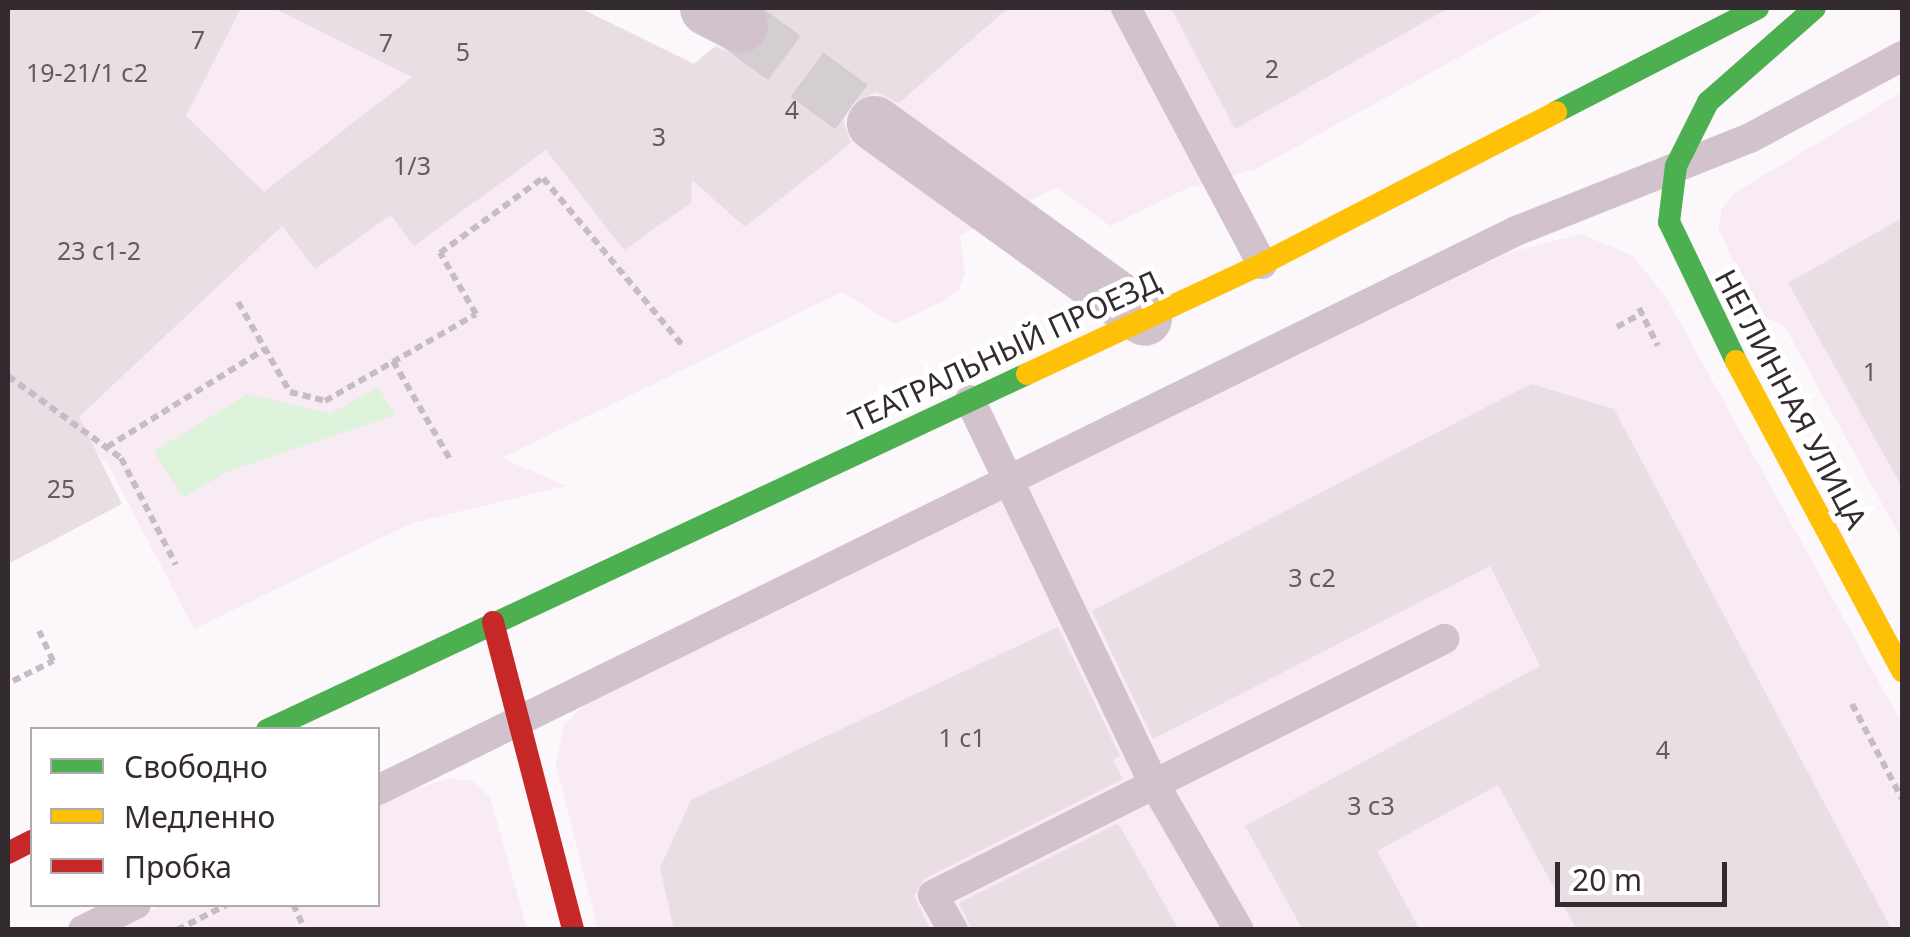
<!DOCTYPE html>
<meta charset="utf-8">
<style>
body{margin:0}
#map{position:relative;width:1910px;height:937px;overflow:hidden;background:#fcf7fa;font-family:"Noto Sans",sans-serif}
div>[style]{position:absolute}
.built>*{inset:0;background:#f8ebf3}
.green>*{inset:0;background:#ddf3dc}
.building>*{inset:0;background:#eadee5}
.street-tunnel>*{height:55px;margin-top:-27.5px;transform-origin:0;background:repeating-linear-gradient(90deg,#d4ced2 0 55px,transparent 0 83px)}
.path>*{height:6px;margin-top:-3px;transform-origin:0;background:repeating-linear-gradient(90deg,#c6bcc3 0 8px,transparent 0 13px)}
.lane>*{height:30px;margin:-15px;padding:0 15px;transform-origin:15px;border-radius:15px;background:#d1c2cc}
.street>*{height:55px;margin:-27.5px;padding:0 27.5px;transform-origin:27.5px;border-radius:27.5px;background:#d1c2cc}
.fast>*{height:22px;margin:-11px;padding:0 11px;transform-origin:11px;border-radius:11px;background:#4caf50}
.slow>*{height:22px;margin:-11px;padding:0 11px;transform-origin:11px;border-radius:11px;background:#ffc107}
.jam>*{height:22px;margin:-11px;padding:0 11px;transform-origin:11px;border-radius:11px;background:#c62828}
span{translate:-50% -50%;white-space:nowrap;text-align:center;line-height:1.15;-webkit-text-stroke:10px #fff;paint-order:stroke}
.number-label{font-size:25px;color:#645a60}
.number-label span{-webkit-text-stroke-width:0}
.street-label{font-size:30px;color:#342b31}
.frame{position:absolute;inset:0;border:10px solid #342b31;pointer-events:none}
.legend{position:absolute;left:30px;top:727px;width:350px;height:180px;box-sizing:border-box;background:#fff;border:2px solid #aeaaad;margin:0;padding:12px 18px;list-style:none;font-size:30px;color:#342b31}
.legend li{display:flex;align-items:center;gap:20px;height:50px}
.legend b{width:50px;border:2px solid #aeaaad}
.scale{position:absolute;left:1555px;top:862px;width:172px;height:45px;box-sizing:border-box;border:5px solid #342b31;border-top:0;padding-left:12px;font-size:30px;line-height:35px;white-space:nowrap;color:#342b31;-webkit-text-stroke:8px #fff;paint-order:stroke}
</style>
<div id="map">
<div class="built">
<i style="clip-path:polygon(8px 8px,580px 8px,694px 64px,759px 8px,1548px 8px,1256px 169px,1188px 188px,1110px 226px,1057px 187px,960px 235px,965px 272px,959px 289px,944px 301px,894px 324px,842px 292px,502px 458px,566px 486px,412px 523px,194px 629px,108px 464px,8px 394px)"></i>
<i style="clip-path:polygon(1902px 92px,1902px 540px,1785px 327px,1758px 314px,1718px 228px,1722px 208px,1736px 192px)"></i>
<i style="clip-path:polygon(1581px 234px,1633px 256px,1667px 299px,1902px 724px,1902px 929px,598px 929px,556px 766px,563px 726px,588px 701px,1507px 253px)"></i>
<i style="clip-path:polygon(445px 779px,471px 780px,490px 797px,527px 929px,111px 930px,163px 905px,378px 904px,378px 802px)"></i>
</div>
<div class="green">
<i style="clip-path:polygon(378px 387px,395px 415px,226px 472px,183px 498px,154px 451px,248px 394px,330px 414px)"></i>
</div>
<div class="building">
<i style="clip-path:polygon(8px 8px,241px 8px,186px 116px,264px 192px,412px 77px,274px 8px,580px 8px,694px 64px,714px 47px,741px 56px,758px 51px,771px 24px,766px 8px,1008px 8px,899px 103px,876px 92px,849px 104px,843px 121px,851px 143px,745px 227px,692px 180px,691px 203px,624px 250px,546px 150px,414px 246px,391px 215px,315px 269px,282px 226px,79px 417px,122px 504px,8px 564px)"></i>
<i style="clip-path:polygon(1171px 8px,1449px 8px,1235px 129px)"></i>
<i style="clip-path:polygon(1902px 218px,1902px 487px,1788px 283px)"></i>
<i style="clip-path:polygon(1531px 384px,1614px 409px,1892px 930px,1577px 930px,1498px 785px,1377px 851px,1420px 930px,1303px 930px,1245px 826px,1540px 666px,1490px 566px,1153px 739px,1092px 611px)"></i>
<i style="clip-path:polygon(1058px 627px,1120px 756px,1113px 760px,1123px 779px,924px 879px,914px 896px,931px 930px,674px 930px,660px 868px,691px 800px)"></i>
<i style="clip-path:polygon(1118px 823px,1179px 930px,972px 930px,959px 903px)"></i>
</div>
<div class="street-tunnel">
<i style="left:740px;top:25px;width:166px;rotate:36.2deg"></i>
</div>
<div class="path">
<i style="left:238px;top:302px;width:104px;rotate:60deg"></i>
<i style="left:290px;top:392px;width:36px;rotate:14deg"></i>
<i style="left:325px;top:401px;width:174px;rotate:-29.9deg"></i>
<i style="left:476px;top:314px;width:71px;rotate:-120.5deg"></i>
<i style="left:440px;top:253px;width:127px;rotate:-36.1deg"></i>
<i style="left:543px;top:178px;width:220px;rotate:50.2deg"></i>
<i style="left:1639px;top:308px;width:42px;rotate:63.4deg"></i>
<i style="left:1617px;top:327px;width:29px;rotate:-29deg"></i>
<i style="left:393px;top:361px;width:116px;rotate:59.9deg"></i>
<i style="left:8px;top:376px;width:140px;rotate:36deg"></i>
<i style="left:121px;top:458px;width:120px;rotate:62.8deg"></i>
<i style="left:107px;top:447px;width:186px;rotate:-31.8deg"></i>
<i style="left:13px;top:681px;width:45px;rotate:-26.6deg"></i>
<i style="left:53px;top:661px;width:33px;rotate:-115deg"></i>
<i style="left:1852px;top:704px;width:107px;rotate:62.2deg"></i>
<i style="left:293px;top:904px;width:21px;rotate:65deg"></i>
<i style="left:177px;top:930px;width:57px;rotate:-27deg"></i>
</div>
<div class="lane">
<i style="left:1126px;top:8px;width:290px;rotate:62deg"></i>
<i style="left:970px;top:400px;width:421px;rotate:64.4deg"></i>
<i style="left:1152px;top:780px;width:173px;rotate:59.9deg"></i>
<i style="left:378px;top:790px;width:1268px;rotate:-26.16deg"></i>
<i style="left:1516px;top:231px;width:252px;rotate:-21.7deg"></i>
<i style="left:1750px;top:138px;width:173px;rotate:-28.3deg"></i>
<i style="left:83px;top:930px;width:59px;rotate:-26.1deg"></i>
<i style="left:953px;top:930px;width:40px;rotate:-119.7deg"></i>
<i style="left:933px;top:895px;width:572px;rotate:-26.61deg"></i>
</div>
<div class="street">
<i style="left:707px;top:8px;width:37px;rotate:27deg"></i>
<i style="left:874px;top:123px;width:333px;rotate:35.8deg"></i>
</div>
<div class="fast">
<i style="left:1556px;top:112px;width:227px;rotate:-27.2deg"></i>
<i style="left:1736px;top:361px;width:154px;rotate:-115.7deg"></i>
<i style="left:1669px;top:222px;width:56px;rotate:-82.9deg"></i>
<i style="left:1676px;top:166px;width:72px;rotate:-63.4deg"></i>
<i style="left:1708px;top:102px;width:142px;rotate:-41.3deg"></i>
<i style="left:267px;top:730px;width:839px;rotate:-25.1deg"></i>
</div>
<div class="slow">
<i style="left:1736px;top:361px;width:352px;rotate:61.8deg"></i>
<i style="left:1027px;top:374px;width:259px;rotate:-25.1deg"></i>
<i style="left:1262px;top:264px;width:331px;rotate:-27.3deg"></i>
</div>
<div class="jam">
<i style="left:493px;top:622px;width:318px;rotate:75.4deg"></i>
<i style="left:8px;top:853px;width:27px;rotate:-27deg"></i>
</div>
<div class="number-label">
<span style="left:198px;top:39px">7</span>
<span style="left:386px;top:42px">7</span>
<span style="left:463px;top:51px">5</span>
<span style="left:1272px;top:68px">2</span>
<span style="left:87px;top:72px">19-21/1 с2</span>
<span style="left:792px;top:109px">4</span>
<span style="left:659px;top:136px">3</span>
<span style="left:412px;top:165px">1/3</span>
<span style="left:99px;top:250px">23 с1-2</span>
<span style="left:1870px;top:371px">1</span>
<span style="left:61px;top:488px">25</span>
<span style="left:1312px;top:577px">3 с2</span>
<span style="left:962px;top:737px">1 c1</span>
<span style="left:1663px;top:749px">4</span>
<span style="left:1371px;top:805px">3 с3</span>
</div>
<div class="street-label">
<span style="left:1004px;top:351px;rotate:-25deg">ТЕАТРАЛЬНЫЙ ПРОЕЗД</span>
<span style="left:1791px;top:399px;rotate:62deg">НЕГЛИННАЯ УЛИЦА</span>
</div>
<div class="frame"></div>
<ul class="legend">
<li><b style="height:12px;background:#4caf50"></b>Свободно</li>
<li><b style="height:12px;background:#ffc107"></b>Медленно</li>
<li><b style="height:12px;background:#c62828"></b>Пробка</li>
</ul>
<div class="scale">20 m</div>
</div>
